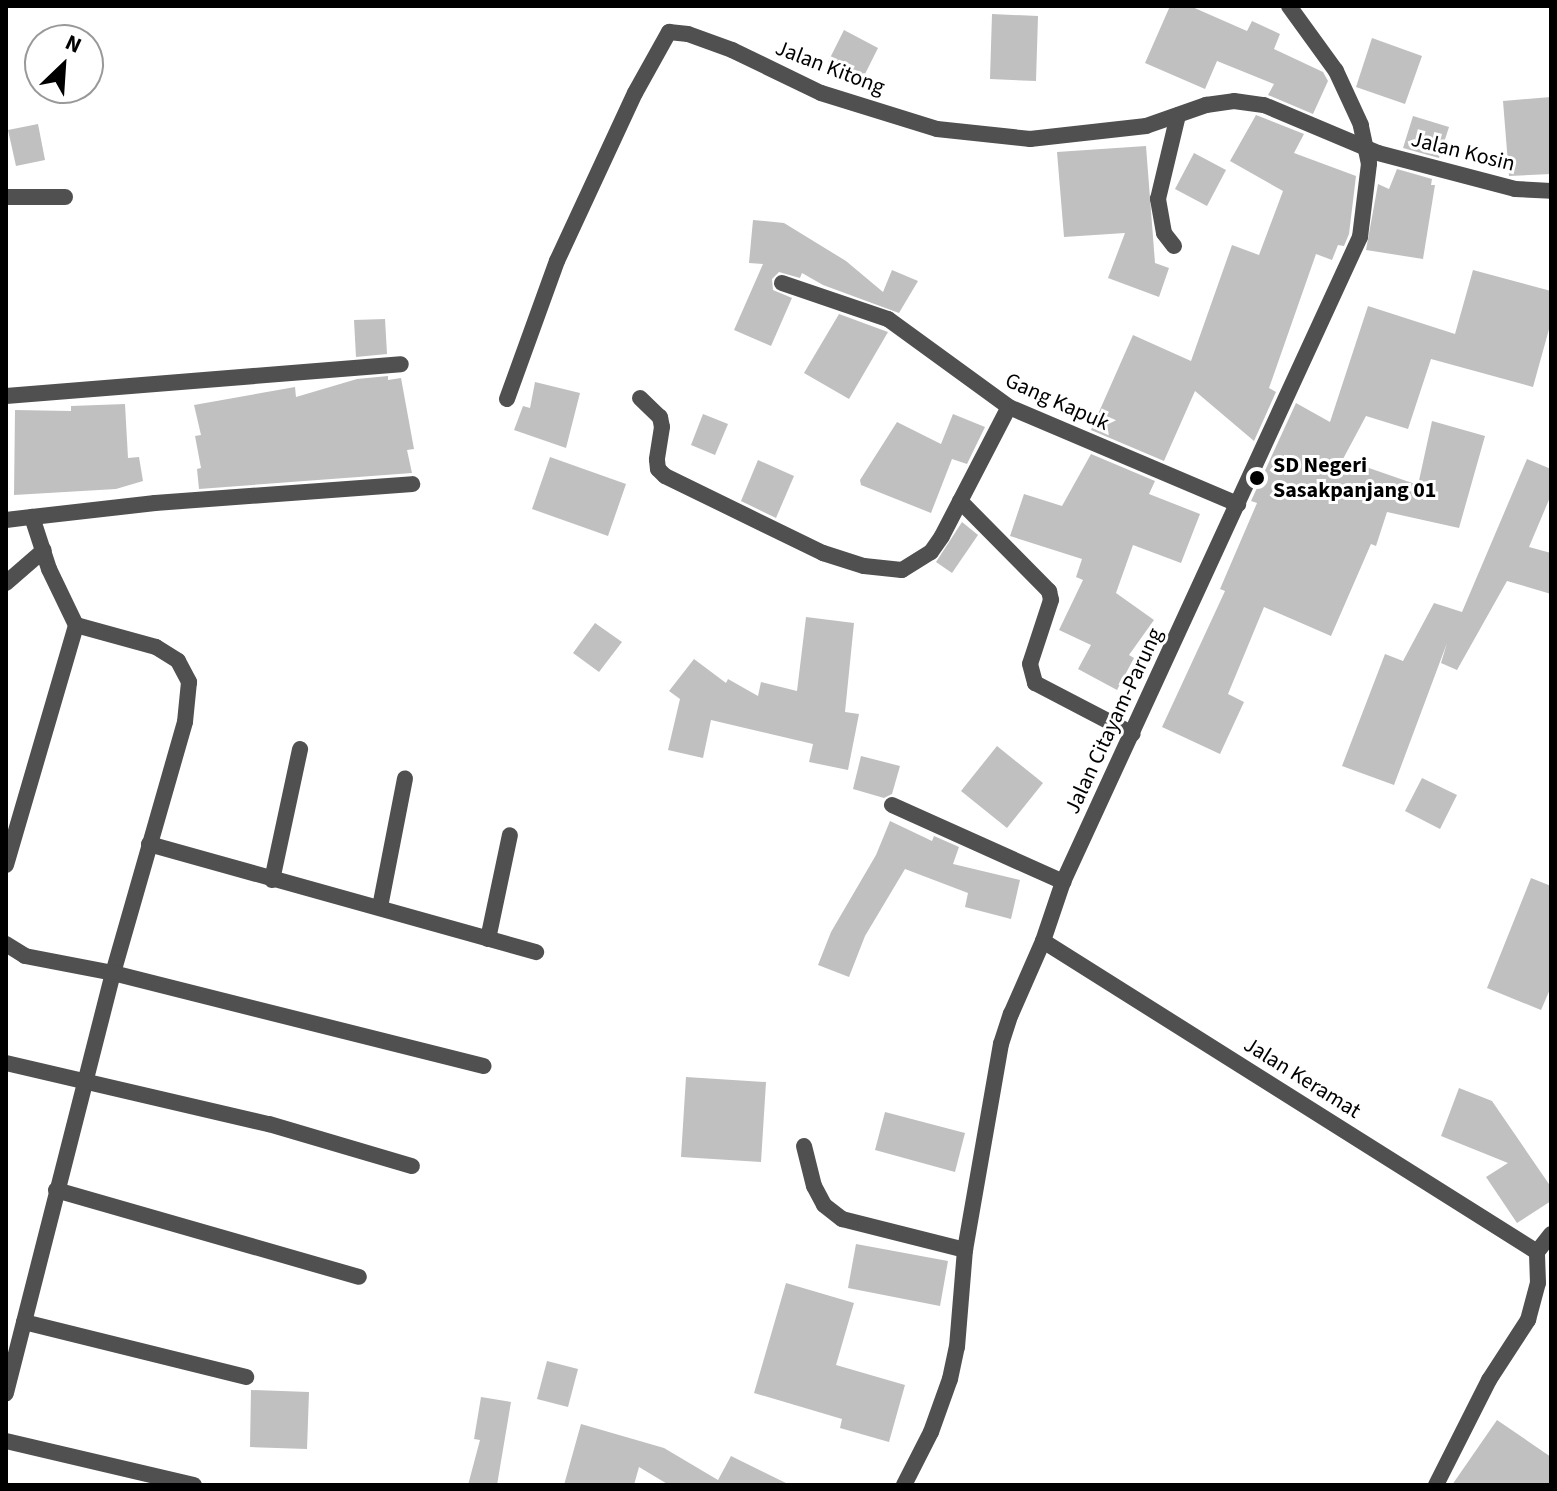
<!DOCTYPE html>
<style>
body{margin:0}
#map{position:relative;width:1557px;height:1491px;overflow:hidden;background:#fff;font-family:"Source Sans 3",sans-serif}
div>[style]{position:absolute}
.building>*{inset:0;background:#c0c0c0}
.minor>*{height:16px;margin:-8px;padding:0 8px;transform-origin:8px;border-radius:8px;background:#505050}
.dots>*{width:22px;height:22px;translate:-50% -50%;box-sizing:border-box;border:4px solid #fff;border-radius:50%}
span{translate:-50% -50%;white-space:nowrap;text-align:center;line-height:1.15;-webkit-text-stroke:6px #fff;paint-order:stroke}
.street-label{font-size:22px;color:#000}
.poi-label{font-size:22px;color:#000;font-weight:700}
.left{translate:0 -50%;text-align:left}
.frame{position:absolute;inset:0;border:8px solid #000;pointer-events:none}
.north{position:absolute;left:24px;top:24px;width:80px;height:80px;box-sizing:border-box;background:#fff;border:2px solid #999;border-radius:50%;rotate:25deg;font-size:22px;font-weight:700;line-height:32px;text-align:center;color:#000}
.north::after{content:'';display:block;margin:auto;width:28px;height:36px;background:#000;clip-path:polygon(50% 0,100% 100%,50% 72%,0 100%)}
</style>
<div id="map">
<div class="building">
<i style="clip-path:polygon(1170px 6px,1190px 6px,1247px 31px,1252px 21px,1280px 34px,1274px 49px,1323px 72px,1328px 81px,1313px 114px,1268px 95px,1274px 84px,1217px 61px,1205px 89px,1145px 63px)"></i>
<i style="clip-path:polygon(992px 14px,1038px 16px,1036px 81px,990px 79px)"></i>
<i style="clip-path:polygon(844px 30px,878px 48px,862px 80px,828px 62px)"></i>
<i style="clip-path:polygon(1372px 38px,1422px 56px,1405px 104px,1356px 87px)"></i>
<i style="clip-path:polygon(1551px 97px,1551px 174px,1509px 176px,1503px 101px)"></i>
<i style="clip-path:polygon(1256px 115px,1304px 134px,1294px 153px,1356px 176px,1349px 234px,1344px 246px,1338px 245px,1332px 260px,1316px 254px,1269px 388px,1276px 392px,1254px 441px,1195px 391px,1164px 461px,1091px 430px,1133px 335px,1191px 361px,1232px 245px,1259px 255px,1283px 191px,1230px 161px)"></i>
<i style="clip-path:polygon(1413px 116px,1449px 127px,1439px 158px,1403px 148px)"></i>
<i style="clip-path:polygon(38px 124px,45px 160px,16px 166px,8px 130px)"></i>
<i style="clip-path:polygon(1146px 146px,1155px 263px,1169px 268px,1159px 297px,1108px 278px,1125px 233px,1064px 237px,1057px 152px)"></i>
<i style="clip-path:polygon(1194px 153px,1226px 170px,1207px 206px,1175px 189px)"></i>
<i style="clip-path:polygon(1397px 169px,1432px 179px,1431px 185px,1435px 185px,1423px 259px,1366px 250px,1378px 184px,1389px 189px)"></i>
<i style="clip-path:polygon(753px 220px,784px 223px,846px 261px,883px 292px,892px 270px,918px 281px,899px 313px,823px 285px,802px 273px,800px 278px,779px 272px,772px 279px,773px 290px,792px 298px,771px 346px,734px 330px,763px 264px,749px 263px)"></i>
<i style="clip-path:polygon(1473px 270px,1551px 291px,1551px 322px,1533px 387px,1431px 359px,1408px 429px,1366px 416px,1343px 459px,1418px 485px,1432px 421px,1485px 436px,1459px 528px,1387px 512px,1376px 546px,1371px 544px,1331px 636px,1264px 607px,1228px 694px,1244px 702px,1220px 754px,1162px 727px,1225px 591px,1220px 589px,1257px 503px,1251px 501px,1296px 403px,1330px 422px,1368px 306px,1455px 334px)"></i>
<i style="clip-path:polygon(839px 314px,888px 332px,849px 399px,804px 373px)"></i>
<i style="clip-path:polygon(385px 319px,387px 354px,356px 357px,354px 320px)"></i>
<i style="clip-path:polygon(388px 376px,388px 380px,401px 378px,414px 449px,407px 450px,412px 473px,199px 489px,197px 469px,201px 468px,195px 436px,201px 435px,194px 405px,295px 387px,296px 397px,357px 379px)"></i>
<i style="clip-path:polygon(535px 382px,580px 393px,566px 448px,514px 430px,523px 406px,530px 408px)"></i>
<i style="clip-path:polygon(125px 404px,128px 458px,139px 457px,143px 481px,116px 489px,14px 495px,15px 410px,71px 411px,71px 406px)"></i>
<i style="clip-path:polygon(703px 414px,728px 424px,715px 455px,691px 445px)"></i>
<i style="clip-path:polygon(953px 414px,985px 427px,967px 464px,952px 459px,931px 513px,861px 485px,860px 480px,897px 422px,941px 444px)"></i>
<i style="clip-path:polygon(1091px 454px,1155px 481px,1149px 494px,1200px 514px,1181px 563px,1133px 545px,1116px 593px,1154px 620px,1129px 655px,1134px 658px,1117px 690px,1078px 669px,1091px 645px,1059px 630px,1083px 580px,1076px 577px,1082px 559px,1010px 536px,1024px 494px,1062px 506px)"></i>
<i style="clip-path:polygon(550px 457px,626px 484px,608px 536px,532px 509px)"></i>
<i style="clip-path:polygon(1527px 459px,1551px 469px,1551px 495px,1529px 547px,1551px 553px,1551px 594px,1507px 581px,1457px 670px,1441px 663px,1447px 643px,1394px 785px,1342px 766px,1385px 654px,1403px 661px,1434px 603px,1462px 612px)"></i>
<i style="clip-path:polygon(758px 460px,794px 476px,776px 518px,741px 501px)"></i>
<i style="clip-path:polygon(962px 522px,978px 535px,952px 573px,936px 562px)"></i>
<i style="clip-path:polygon(806px 617px,854px 623px,845px 712px,859px 714px,848px 770px,809px 762px,813px 744px,711px 720px,703px 758px,668px 750px,680px 699px,669px 691px,694px 659px,726px 683px,728px 679px,758px 696px,761px 682px,797px 691px)"></i>
<i style="clip-path:polygon(595px 623px,622px 642px,599px 672px,573px 653px)"></i>
<i style="clip-path:polygon(997px 746px,1043px 783px,1007px 828px,961px 791px)"></i>
<i style="clip-path:polygon(861px 756px,900px 766px,892px 794px,884px 798px,853px 789px)"></i>
<i style="clip-path:polygon(1422px 778px,1457px 795px,1440px 829px,1405px 811px)"></i>
<i style="clip-path:polygon(890px 821px,932px 841px,934px 836px,959px 847px,953px 864px,1020px 880px,1011px 919px,965px 907px,968px 893px,905px 869px,865px 936px,849px 977px,818px 965px,831px 932px,876px 855px)"></i>
<i style="clip-path:polygon(1531px 878px,1551px 886px,1551px 987px,1541px 1010px,1487px 988px)"></i>
<i style="clip-path:polygon(686px 1077px,766px 1082px,761px 1162px,681px 1157px)"></i>
<i style="clip-path:polygon(1459px 1088px,1492px 1101px,1551px 1187px,1551px 1201px,1517px 1223px,1486px 1177px,1508px 1163px,1441px 1136px)"></i>
<i style="clip-path:polygon(885px 1112px,965px 1133px,955px 1172px,875px 1150px)"></i>
<i style="clip-path:polygon(856px 1244px,948px 1261px,940px 1306px,848px 1288px)"></i>
<i style="clip-path:polygon(786px 1283px,854px 1303px,836px 1365px,905px 1385px,889px 1442px,840px 1428px,842px 1419px,754px 1393px)"></i>
<i style="clip-path:polygon(547px 1361px,578px 1369px,568px 1407px,537px 1399px)"></i>
<i style="clip-path:polygon(251px 1390px,309px 1392px,307px 1449px,250px 1447px)"></i>
<i style="clip-path:polygon(481px 1397px,511px 1402px,497px 1485px,468px 1485px,480px 1440px,474px 1439px)"></i>
<i style="clip-path:polygon(1497px 1420px,1551px 1457px,1551px 1485px,1452px 1485px)"></i>
<i style="clip-path:polygon(581px 1424px,664px 1448px,718px 1480px,731px 1456px,790px 1485px,669px 1485px,639px 1467px,634px 1485px,564px 1485px)"></i>
</div>
<div class="minor">
<i style="left:6px;top:197px;width:59px"></i>
<i style="left:1174px;top:246px;width:16px;rotate:-128deg"></i>
<i style="left:1164px;top:233px;width:35px;rotate:-100deg"></i>
<i style="left:1158px;top:199px;width:86px;rotate:-76.6deg"></i>
<i style="left:782px;top:283px;width:112px;rotate:18.8deg"></i>
<i style="left:888px;top:319px;width:150px;rotate:36deg"></i>
<i style="left:1009px;top:407px;width:249px;rotate:23deg"></i>
<i style="left:6px;top:396px;width:396px;rotate:-4.6deg"></i>
<i style="left:640px;top:398px;width:28px;rotate:44deg"></i>
<i style="left:660px;top:417px;width:10px;rotate:79deg"></i>
<i style="left:662px;top:427px;width:33px;rotate:99deg"></i>
<i style="left:657px;top:460px;width:9px;rotate:84deg"></i>
<i style="left:658px;top:469px;width:10px;rotate:45deg"></i>
<i style="left:665px;top:476px;width:176px;rotate:26deg"></i>
<i style="left:823px;top:553px;width:43px;rotate:17.6deg"></i>
<i style="left:864px;top:566px;width:38px;rotate:6deg"></i>
<i style="left:902px;top:570px;width:34px;rotate:-32deg"></i>
<i style="left:931px;top:552px;width:19px;rotate:-55deg"></i>
<i style="left:942px;top:536px;width:145px;rotate:-62.6deg"></i>
<i style="left:507px;top:399px;width:147px;rotate:-70.1deg"></i>
<i style="left:557px;top:261px;width:185px;rotate:-65.1deg"></i>
<i style="left:635px;top:93px;width:70px;rotate:-60.9deg"></i>
<i style="left:669px;top:32px;width:19px;rotate:6deg"></i>
<i style="left:688px;top:34px;width:47px;rotate:20deg"></i>
<i style="left:732px;top:50px;width:99px;rotate:25.8deg"></i>
<i style="left:821px;top:93px;width:121px;rotate:17.2deg"></i>
<i style="left:937px;top:129px;width:94px;rotate:6.1deg"></i>
<i style="left:1030px;top:139px;width:117px;rotate:-6.4deg"></i>
<i style="left:1146px;top:126px;width:64px;rotate:-19.3deg"></i>
<i style="left:1206px;top:105px;width:28px;rotate:-8deg"></i>
<i style="left:1234px;top:101px;width:30px;rotate:8deg"></i>
<i style="left:1264px;top:105px;width:124px;rotate:22.8deg"></i>
<i style="left:1378px;top:153px;width:142px;rotate:14.7deg"></i>
<i style="left:1515px;top:189px;width:36px;rotate:3deg"></i>
<i style="left:960px;top:501px;width:127px;rotate:45.3deg"></i>
<i style="left:1049px;top:591px;width:9px;rotate:77deg"></i>
<i style="left:1051px;top:600px;width:67px;rotate:108.2deg"></i>
<i style="left:1030px;top:664px;width:20px;rotate:75deg"></i>
<i style="left:1035px;top:683px;width:110px;rotate:27.5deg"></i>
<i style="left:32px;top:517px;width:124px;rotate:-6.5deg"></i>
<i style="left:155px;top:503px;width:258px;rotate:-4.2deg"></i>
<i style="left:6px;top:520px;width:26px;rotate:-7deg"></i>
<i style="left:32px;top:517px;width:55px;rotate:71.9deg"></i>
<i style="left:49px;top:569px;width:62px;rotate:64.3deg"></i>
<i style="left:76px;top:625px;width:83px;rotate:15.4deg"></i>
<i style="left:156px;top:647px;width:26px;rotate:32deg"></i>
<i style="left:178px;top:661px;width:24px;rotate:62deg"></i>
<i style="left:189px;top:682px;width:40px;rotate:95.7deg"></i>
<i style="left:185px;top:722px;width:261px;rotate:106deg"></i>
<i style="left:113px;top:973px;width:434px;rotate:104.3deg"></i>
<i style="left:6px;top:583px;width:50px;rotate:-41deg"></i>
<i style="left:892px;top:805px;width:188px;rotate:24.2deg"></i>
<i style="left:149px;top:844px;width:402px;rotate:15.6deg"></i>
<i style="left:6px;top:865px;width:250px;rotate:-73.7deg"></i>
<i style="left:272px;top:880px;width:134px;rotate:-77.9deg"></i>
<i style="left:380px;top:907px;width:131px;rotate:-79deg"></i>
<i style="left:488px;top:939px;width:106px;rotate:-78.1deg"></i>
<i style="left:1043px;top:941px;width:584px;rotate:32.19deg"></i>
<i style="left:6px;top:944px;width:22px;rotate:32deg"></i>
<i style="left:25px;top:956px;width:90px;rotate:10.9deg"></i>
<i style="left:113px;top:973px;width:382px;rotate:14.1deg"></i>
<i style="left:6px;top:1063px;width:270px;rotate:13.1deg"></i>
<i style="left:269px;top:1124px;width:149px;rotate:16.4deg"></i>
<i style="left:804px;top:1146px;width:41px;rotate:76deg"></i>
<i style="left:814px;top:1186px;width:21px;rotate:62deg"></i>
<i style="left:824px;top:1205px;width:23px;rotate:38deg"></i>
<i style="left:842px;top:1219px;width:127px;rotate:14.1deg"></i>
<i style="left:56px;top:1190px;width:315px;rotate:16deg"></i>
<i style="left:24px;top:1322px;width:229px;rotate:13.9deg"></i>
<i style="left:6px;top:1441px;width:193px;rotate:13.2deg"></i>
<i style="left:904px;top:1485px;width:59px;rotate:-63deg"></i>
<i style="left:931px;top:1432px;width:56px;rotate:-70.3deg"></i>
<i style="left:950px;top:1379px;width:33px;rotate:-78deg"></i>
<i style="left:957px;top:1347px;width:97px;rotate:-85.3deg"></i>
<i style="left:965px;top:1250px;width:209px;rotate:-80.1deg"></i>
<i style="left:1001px;top:1044px;width:32px;rotate:-72deg"></i>
<i style="left:1011px;top:1014px;width:80px;rotate:-66.3deg"></i>
<i style="left:1043px;top:941px;width:62px;rotate:-71.3deg"></i>
<i style="left:1063px;top:882px;width:710px;rotate:-65.28deg"></i>
<i style="left:1360px;top:237px;width:74px;rotate:-83deg"></i>
<i style="left:1369px;top:164px;width:40px;rotate:-102deg"></i>
<i style="left:1361px;top:125px;width:60px;rotate:-114.8deg"></i>
<i style="left:1336px;top:71px;width:80px;rotate:-125.9deg"></i>
<i style="left:1436px;top:1485px;width:118px;rotate:-63.2deg"></i>
<i style="left:1489px;top:1380px;width:72px;rotate:-57deg"></i>
<i style="left:1528px;top:1320px;width:38px;rotate:-75deg"></i>
<i style="left:1538px;top:1283px;width:31px;rotate:-92deg"></i>
<i style="left:1537px;top:1252px;width:23px;rotate:-52deg"></i>
</div>
<div class="dots">
<i style="left:1257px;top:478px;background:#000"></i>
</div>
<div class="street-label">
<span style="left:830px;top:68px;rotate:21deg">Jalan Kitong</span>
<span style="left:1463px;top:152px;rotate:14deg">Jalan Kosin</span>
<span style="left:1057px;top:402px;rotate:24deg">Gang Kapuk</span>
<span style="left:1114px;top:721px;rotate:-65deg">Jalan Citayam-Parung</span>
<span style="left:1302px;top:1078px;rotate:32deg">Jalan Keramat</span>
</div>
<div class="poi-label">
<span class="left" style="left:1273px;top:478px">SD Negeri<br>Sasakpanjang 01</span>
</div>
<div class="frame"></div>
<div class="north">N</div>
</div>
